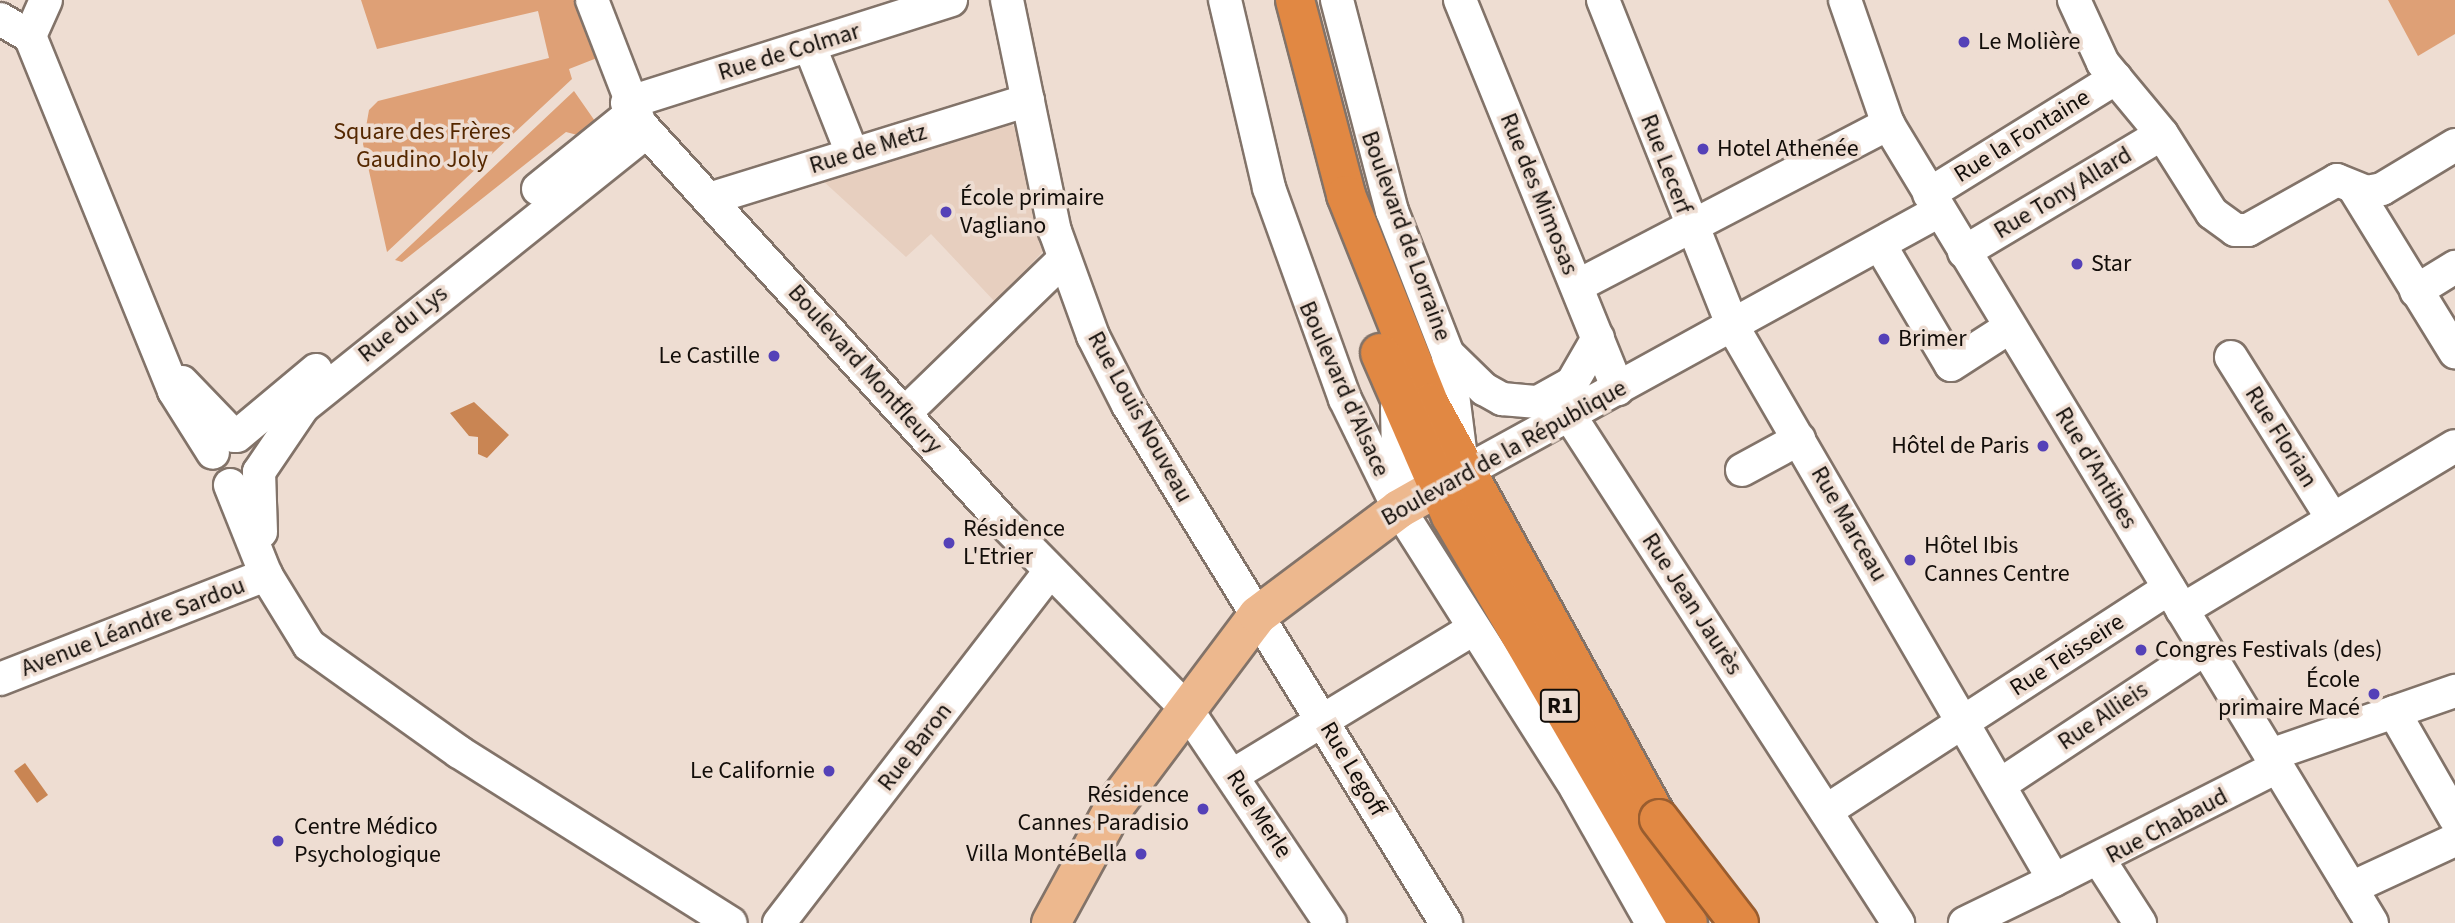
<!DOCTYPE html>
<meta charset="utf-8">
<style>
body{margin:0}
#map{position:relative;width:2455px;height:923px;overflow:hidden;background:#eeddd2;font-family:"Source Sans 3",sans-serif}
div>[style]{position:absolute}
.built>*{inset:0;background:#e7cfbf}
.green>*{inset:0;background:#dea076}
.water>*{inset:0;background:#c98553}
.roads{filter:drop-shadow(2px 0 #827369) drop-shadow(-2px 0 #827369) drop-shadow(0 2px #827369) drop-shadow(0 -2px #827369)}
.minor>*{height:32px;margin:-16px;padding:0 16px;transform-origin:16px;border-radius:16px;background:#fff}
.major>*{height:38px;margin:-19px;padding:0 19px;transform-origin:19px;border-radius:19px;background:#edb88e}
.highway>*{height:38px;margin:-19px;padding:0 19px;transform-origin:19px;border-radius:19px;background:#e18843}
.bridges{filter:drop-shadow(2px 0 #995d2f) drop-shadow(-2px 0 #995d2f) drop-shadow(0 2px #995d2f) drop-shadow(0 -2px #995d2f)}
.highway-bridge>*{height:38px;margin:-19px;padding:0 19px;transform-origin:19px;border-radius:19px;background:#e18843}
.dots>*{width:19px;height:19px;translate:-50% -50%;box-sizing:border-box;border:4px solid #eeddd2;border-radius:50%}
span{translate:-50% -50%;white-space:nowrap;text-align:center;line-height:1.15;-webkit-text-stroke:7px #eeddd2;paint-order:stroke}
.shield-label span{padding:2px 5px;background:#eeddd2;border:2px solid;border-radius:5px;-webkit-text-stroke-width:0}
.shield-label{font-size:23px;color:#120d09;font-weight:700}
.poi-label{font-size:24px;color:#120d09}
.left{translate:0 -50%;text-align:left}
.right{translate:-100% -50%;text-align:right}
.street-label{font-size:24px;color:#120d09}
.park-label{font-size:24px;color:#552800}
</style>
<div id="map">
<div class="built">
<i style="clip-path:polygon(1008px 123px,1020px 130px,1045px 249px,996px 303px,931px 234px,906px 257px,822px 180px)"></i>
</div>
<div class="green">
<i style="clip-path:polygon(361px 0,578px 0,597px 58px,569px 69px,572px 79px,387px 252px,363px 144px,369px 110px,378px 101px,549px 58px,538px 11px,377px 49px)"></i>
<i style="clip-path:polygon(2388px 0,2455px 0,2455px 34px,2418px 56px)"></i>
<i style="clip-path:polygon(574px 91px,597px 124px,585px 137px,566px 132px,402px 262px,395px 260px)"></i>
</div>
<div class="water">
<i style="clip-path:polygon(474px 402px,509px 435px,487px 458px,478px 454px,478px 437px,469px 436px,450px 413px)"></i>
<i style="clip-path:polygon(25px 763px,48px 795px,37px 803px,14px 771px)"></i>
</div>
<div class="roads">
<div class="minor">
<i style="left:592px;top:0;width:133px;rotate:68.8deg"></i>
<i style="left:640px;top:124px;width:540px;rotate:47.63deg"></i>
<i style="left:1004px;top:523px;width:258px;rotate:45.5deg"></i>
<i style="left:1185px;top:707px;width:260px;rotate:56.1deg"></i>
<i style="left:1007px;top:0;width:236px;rotate:78.3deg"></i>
<i style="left:1055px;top:231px;width:112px;rotate:70.1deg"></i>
<i style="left:1093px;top:336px;width:77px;rotate:63.1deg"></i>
<i style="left:1128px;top:405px;width:608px;rotate:58.45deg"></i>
<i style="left:1225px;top:0;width:193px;rotate:76.8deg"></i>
<i style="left:1269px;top:188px;width:224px;rotate:70.2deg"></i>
<i style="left:1345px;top:399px;width:123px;rotate:63.9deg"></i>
<i style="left:1399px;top:509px;width:333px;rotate:57.6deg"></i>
<i style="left:1577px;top:790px;width:153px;rotate:60.6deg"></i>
<i style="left:1337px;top:0;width:218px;rotate:75.4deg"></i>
<i style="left:1392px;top:211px;width:155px;rotate:68.7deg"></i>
<i style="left:1448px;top:355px;width:119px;rotate:82.8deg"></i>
<i style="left:1463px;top:473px;width:543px;rotate:-28.83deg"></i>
<i style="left:1460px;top:0;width:420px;rotate:67.9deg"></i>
<i style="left:1603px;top:0;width:352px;rotate:68.3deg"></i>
<i style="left:1733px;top:327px;width:639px;rotate:59.87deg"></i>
<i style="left:2054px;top:880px;width:99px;rotate:154.2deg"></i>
<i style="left:1845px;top:0;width:131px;rotate:70.9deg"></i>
<i style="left:1888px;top:124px;width:934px;rotate:58.79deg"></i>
<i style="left:2074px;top:0;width:69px;rotate:65.3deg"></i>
<i style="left:2103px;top:63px;width:92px;rotate:50.3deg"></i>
<i style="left:2162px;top:134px;width:93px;rotate:57.7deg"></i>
<i style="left:2212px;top:213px;width:29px;rotate:36deg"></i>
<i style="left:2235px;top:230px;width:13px"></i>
<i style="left:2248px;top:230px;width:102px;rotate:-29.3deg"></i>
<i style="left:2337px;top:180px;width:32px;rotate:22deg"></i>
<i style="left:2367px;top:192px;width:15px;rotate:-11deg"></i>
<i style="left:2382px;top:189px;width:85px;rotate:-31.1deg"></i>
<i style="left:0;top:19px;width:34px;rotate:30deg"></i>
<i style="left:30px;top:36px;width:383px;rotate:67.9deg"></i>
<i style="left:174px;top:391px;width:73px;rotate:57.8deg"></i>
<i style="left:30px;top:36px;width:39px;rotate:-66deg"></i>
<i style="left:810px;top:47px;width:114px;rotate:68.4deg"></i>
<i style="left:627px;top:103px;width:340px;rotate:-17.6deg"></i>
<i style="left:2354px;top:188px;width:193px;rotate:58.4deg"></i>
<i style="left:538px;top:189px;width:121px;rotate:-39deg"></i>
<i style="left:1929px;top:194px;width:220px;rotate:-31.8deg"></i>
<i style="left:709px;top:199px;width:334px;rotate:-17.2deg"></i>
<i style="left:1880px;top:245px;width:139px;rotate:59.4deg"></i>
<i style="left:1951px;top:365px;width:70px;rotate:-32.8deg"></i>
<i style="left:1964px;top:252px;width:230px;rotate:-30.8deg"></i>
<i style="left:1577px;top:286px;width:351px;rotate:-27.5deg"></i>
<i style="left:2416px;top:291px;width:46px;rotate:-31.6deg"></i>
<i style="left:1449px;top:355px;width:49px;rotate:44.2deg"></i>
<i style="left:1484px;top:389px;width:21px;rotate:29deg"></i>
<i style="left:1502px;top:399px;width:36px;rotate:5deg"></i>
<i style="left:1538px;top:402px;width:39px;rotate:-29deg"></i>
<i style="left:1572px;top:383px;width:52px;rotate:-60deg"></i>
<i style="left:2231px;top:357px;width:190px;rotate:57.9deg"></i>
<i style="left:182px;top:382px;width:75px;rotate:46.1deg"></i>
<i style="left:1557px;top:396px;width:628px;rotate:57.09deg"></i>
<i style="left:1397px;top:408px;width:98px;rotate:88.8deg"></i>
<i style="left:905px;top:413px;width:220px;rotate:-44.1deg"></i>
<i style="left:237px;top:436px;width:103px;rotate:-39.9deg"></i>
<i style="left:1742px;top:470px;width:65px;rotate:-28.5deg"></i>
<i style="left:230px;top:485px;width:97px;rotate:68.2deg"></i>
<i style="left:266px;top:575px;width:82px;rotate:58.4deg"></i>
<i style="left:309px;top:645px;width:184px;rotate:35.5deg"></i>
<i style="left:459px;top:752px;width:321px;rotate:32.2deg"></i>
<i style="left:261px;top:532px;width:60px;rotate:-91.9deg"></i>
<i style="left:259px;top:472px;width:78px;rotate:-55.9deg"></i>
<i style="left:303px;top:407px;width:440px;rotate:-38.7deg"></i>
<i style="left:2182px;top:610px;width:318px;rotate:-31deg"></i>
<i style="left:0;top:679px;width:286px;rotate:-21.4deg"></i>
<i style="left:2394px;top:712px;width:122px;rotate:60.1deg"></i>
<i style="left:2270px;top:755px;width:196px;rotate:-19.1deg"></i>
<i style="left:1233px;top:775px;width:281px;rotate:-31.3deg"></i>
<i style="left:2001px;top:784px;width:245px;rotate:-33.5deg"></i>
<i style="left:1826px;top:811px;width:409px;rotate:-33deg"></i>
<i style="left:2100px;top:861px;width:74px;rotate:57.2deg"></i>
<i style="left:2054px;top:880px;width:250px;rotate:-26.9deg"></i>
<i style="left:2351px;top:888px;width:115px;rotate:-24.8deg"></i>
<i style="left:779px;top:923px;width:444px;rotate:-52.4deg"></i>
</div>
<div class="major">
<i style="left:1051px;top:923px;width:136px;rotate:-61.4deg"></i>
<i style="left:1116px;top:804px;width:236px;rotate:-53.1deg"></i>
<i style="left:1258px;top:615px;width:176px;rotate:-36.9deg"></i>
<i style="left:1399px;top:509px;width:73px;rotate:-29.4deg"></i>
</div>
<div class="highway">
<i style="left:1295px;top:0;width:202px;rotate:75.3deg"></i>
<i style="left:1346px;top:195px;width:224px;rotate:68.2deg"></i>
<i style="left:1429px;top:403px;width:508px;rotate:61.16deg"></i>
<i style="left:1380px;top:353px;width:178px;rotate:66.5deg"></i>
<i style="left:1451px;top:516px;width:471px;rotate:59.8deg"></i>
</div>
</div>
<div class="bridges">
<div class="highway-bridge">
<i style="left:1659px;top:819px;width:131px;rotate:52.4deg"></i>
</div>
</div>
<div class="dots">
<i style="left:1964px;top:42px;background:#5441b8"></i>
<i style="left:1703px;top:149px;background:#5441b8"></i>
<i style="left:946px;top:212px;background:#5441b8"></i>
<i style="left:2077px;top:264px;background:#5441b8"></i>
<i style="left:1884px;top:339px;background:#5441b8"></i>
<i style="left:774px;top:356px;background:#5441b8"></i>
<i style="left:2043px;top:446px;background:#5441b8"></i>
<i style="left:949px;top:543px;background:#5441b8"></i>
<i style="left:1910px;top:560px;background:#5441b8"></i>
<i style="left:2141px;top:650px;background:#5441b8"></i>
<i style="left:2374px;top:694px;background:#5441b8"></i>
<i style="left:829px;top:771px;background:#5441b8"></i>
<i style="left:1203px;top:809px;background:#5441b8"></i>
<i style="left:278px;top:841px;background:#5441b8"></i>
<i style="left:1141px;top:854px;background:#5441b8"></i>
</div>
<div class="shield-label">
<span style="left:1560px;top:706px">R1</span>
</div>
<div class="poi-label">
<span class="left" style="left:1978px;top:42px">Le Molière</span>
<span class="left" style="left:1717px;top:149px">Hotel Athenée</span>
<span class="left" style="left:960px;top:212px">École primaire<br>Vagliano</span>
<span class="left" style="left:2091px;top:264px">Star</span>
<span class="left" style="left:1898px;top:339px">Brimer</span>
<span class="right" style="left:760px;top:356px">Le Castille</span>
<span class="right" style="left:2029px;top:446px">Hôtel de Paris</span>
<span class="left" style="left:963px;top:543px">Résidence<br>L'Etrier</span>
<span class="left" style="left:1924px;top:560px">Hôtel Ibis<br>Cannes Centre</span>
<span class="left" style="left:2155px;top:650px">Congres Festivals (des)</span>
<span class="right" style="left:2360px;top:694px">École<br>primaire Macé</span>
<span class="right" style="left:815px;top:771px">Le Californie</span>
<span class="right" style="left:1189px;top:809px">Résidence<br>Cannes Paradisio</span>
<span class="left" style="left:294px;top:841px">Centre Médico<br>Psychologique</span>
<span class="right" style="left:1127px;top:854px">Villa MontéBella</span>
</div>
<div class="street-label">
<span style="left:789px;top:52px;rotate:-17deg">Rue de Colmar</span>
<span style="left:2022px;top:136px;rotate:-32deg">Rue la Fontaine</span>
<span style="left:868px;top:149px;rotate:-17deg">Rue de Metz</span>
<span style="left:1666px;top:164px;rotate:69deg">Rue Lecerf</span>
<span style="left:2063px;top:193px;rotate:-31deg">Rue Tony Allard</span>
<span style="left:1539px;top:194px;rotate:68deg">Rue des Mimosas</span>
<span style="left:1406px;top:236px;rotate:70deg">Boulevard de Lorraine</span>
<span style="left:403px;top:324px;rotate:-39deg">Rue du Lys</span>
<span style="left:865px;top:369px;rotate:48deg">Boulevard Montfleury</span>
<span style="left:1344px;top:389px;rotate:66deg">Boulevard d'Alsace</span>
<span style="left:1140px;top:417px;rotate:61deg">Rue Louis Nouveau</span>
<span style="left:2281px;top:437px;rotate:58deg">Rue Florian</span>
<span style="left:1504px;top:453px;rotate:-29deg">Boulevard de la République</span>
<span style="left:2096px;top:468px;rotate:59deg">Rue d'Antibes</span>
<span style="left:1849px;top:524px;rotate:60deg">Rue Marceau</span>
<span style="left:1692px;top:604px;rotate:57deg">Rue Jean Jaurès</span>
<span style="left:133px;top:627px;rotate:-21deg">Avenue Léandre Sardou</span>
<span style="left:2067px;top:655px;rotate:-33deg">Rue Teisseire</span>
<span style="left:2103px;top:716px;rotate:-34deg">Rue Allieis</span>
<span style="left:915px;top:747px;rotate:-52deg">Rue Baron</span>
<span style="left:1353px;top:769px;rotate:59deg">Rue Legoff</span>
<span style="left:1259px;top:814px;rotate:57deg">Rue Merle</span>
<span style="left:2167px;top:826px;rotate:-28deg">Rue Chabaud</span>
</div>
<div class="park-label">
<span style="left:422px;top:146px">Square des Frères<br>Gaudino Joly</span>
</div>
</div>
